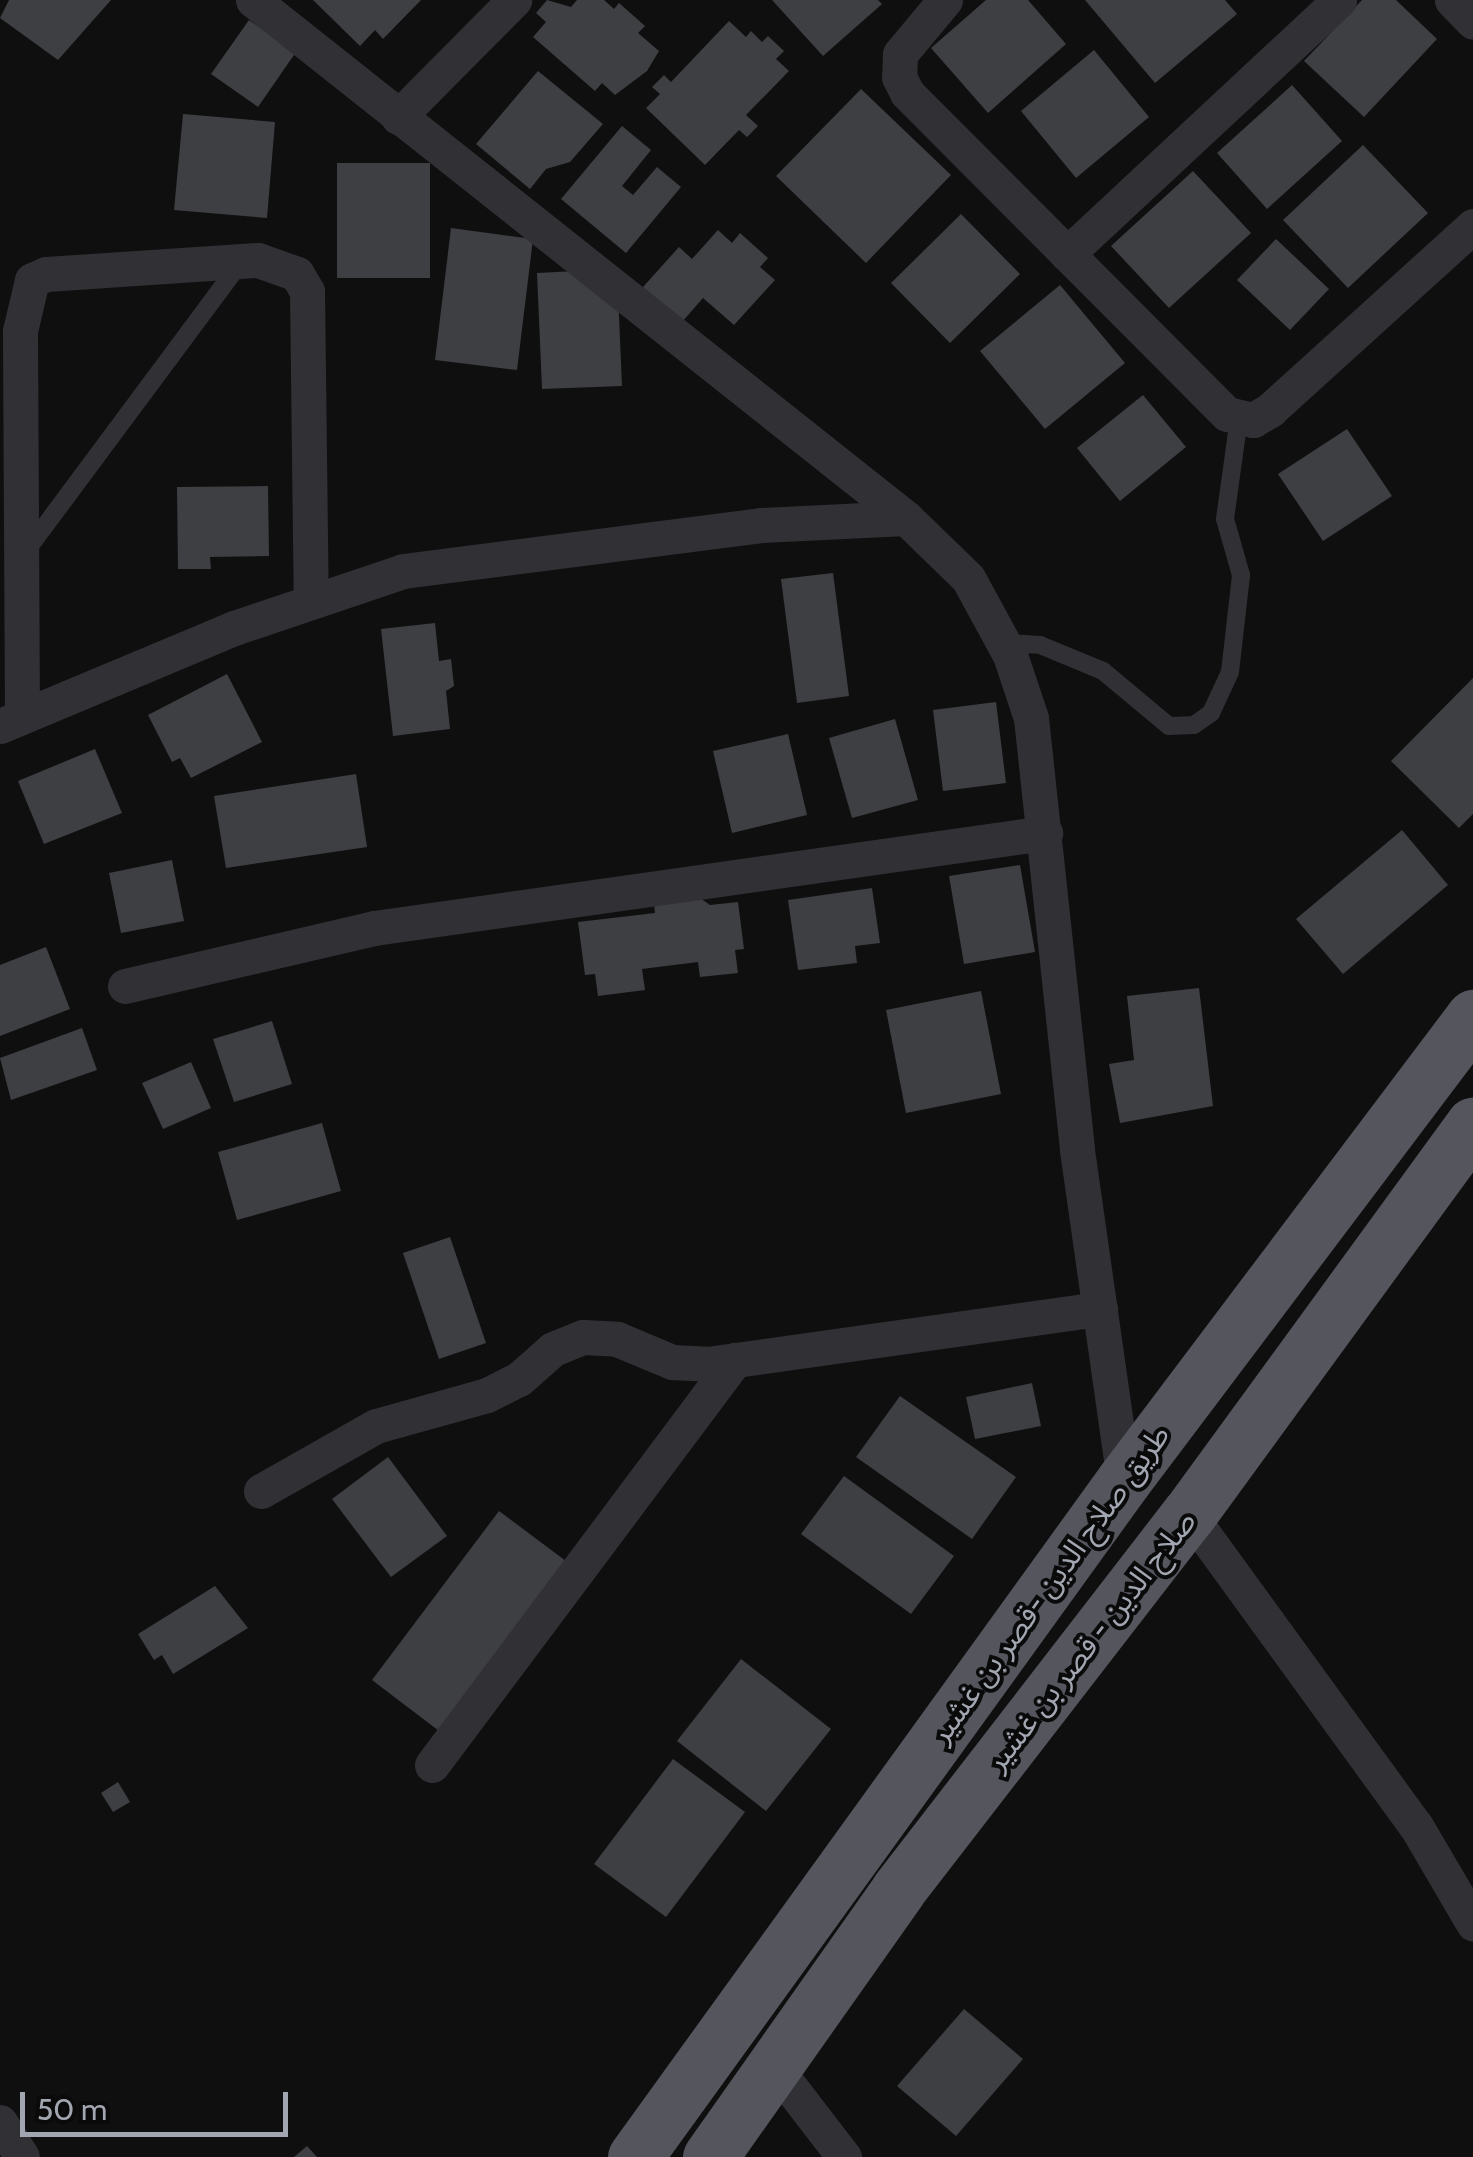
<!DOCTYPE html>
<meta charset="utf-8">
<style>
body{margin:0}
#map{position:relative;width:1473px;height:2157px;overflow:hidden;background:#0f0f10;font-family:Cabin,"Noto Sans Arabic",sans-serif}
div>[style]{position:absolute}
.building>*{inset:0;background:#3e3f43}
.service>*{height:18px;margin:-9px;padding:0 9px;transform-origin:9px;border-radius:9px;background:#313135}
.minor>*{height:35px;margin:-17.5px;padding:0 17.5px;transform-origin:17.5px;border-radius:17.5px;background:#313135}
.trunk>*{height:55px;margin:-27.5px;padding:0 27.5px;transform-origin:27.5px;border-radius:27.5px;background:#55565d}
span{translate:-50% -50%;white-space:nowrap;text-align:center;line-height:1.15;-webkit-text-stroke:8px #0a0a0b;paint-order:stroke}
.street-label{font-size:30px;color:#a1a6b0}
.scale{position:absolute;left:20px;top:2092px;width:268px;height:45px;box-sizing:border-box;border:5px solid #a1a6b0;border-top:0;padding-left:12px;font-size:30px;line-height:35px;white-space:nowrap;color:#a1a6b0;-webkit-text-stroke:8px #0a0a0b;paint-order:stroke}
</style>
<div id="map">
<div class="building">
<i style="clip-path:polygon(9px 0,111px 0,58px 60px,0 18px)"></i>
<i style="clip-path:polygon(313px 0,421px 0,383px 39px,375px 30px,360px 46px)"></i>
<i style="clip-path:polygon(547px 0,571px 7px,577px 0,604px 0,614px 9px,619px 3px,645px 26px,638px 33px,659px 51px,647px 71px,615px 95px,602px 83px,595px 91px,533px 37px,546px 22px,536px 13px)"></i>
<i style="clip-path:polygon(772px 0,878px 0,882px 4px,823px 56px)"></i>
<i style="clip-path:polygon(986px 0,1028px 0,1066px 44px,988px 113px,931px 48px)"></i>
<i style="clip-path:polygon(1085px 0,1225px 0,1237px 14px,1155px 83px)"></i>
<i style="clip-path:polygon(1362px 0,1396px 0,1437px 39px,1364px 117px,1304px 61px)"></i>
<i style="clip-path:polygon(249px 20px,296px 52px,258px 107px,211px 74px)"></i>
<i style="clip-path:polygon(729px 21px,746px 37px,751px 31px,762px 42px,768px 36px,784px 51px,776px 59px,789px 71px,746px 115px,758px 126px,747px 137px,739px 130px,705px 165px,646px 108px,660px 94px,652px 87px,664px 75px,671px 82px)"></i>
<i style="clip-path:polygon(1094px 50px,1149px 117px,1076px 178px,1021px 111px)"></i>
<i style="clip-path:polygon(538px 71px,603px 124px,570px 162px,546px 169px,530px 189px,476px 144px)"></i>
<i style="clip-path:polygon(1292px 85px,1342px 141px,1267px 209px,1217px 153px)"></i>
<i style="clip-path:polygon(861px 89px,951px 175px,866px 263px,776px 176px)"></i>
<i style="clip-path:polygon(183px 114px,275px 122px,267px 218px,174px 210px)"></i>
<i style="clip-path:polygon(622px 126px,651px 150px,622px 186px,633px 195px,657px 167px,681px 187px,626px 253px,561px 199px)"></i>
<i style="clip-path:polygon(1363px 145px,1428px 213px,1348px 288px,1283px 220px)"></i>
<i style="clip-path:polygon(337px 163px,430px 163px,430px 278px,337px 278px)"></i>
<i style="clip-path:polygon(1193px 171px,1251px 233px,1169px 308px,1111px 246px)"></i>
<i style="clip-path:polygon(961px 214px,1020px 274px,950px 343px,891px 283px)"></i>
<i style="clip-path:polygon(451px 228px,533px 239px,517px 370px,435px 360px)"></i>
<i style="clip-path:polygon(718px 230px,732px 243px,740px 233px,768px 258px,760px 267px,775px 280px,734px 325px,703px 298px,682px 322px,643px 287px,679px 247px,692px 259px)"></i>
<i style="clip-path:polygon(1276px 239px,1329px 289px,1290px 330px,1237px 280px)"></i>
<i style="clip-path:polygon(617px 269px,622px 386px,542px 389px,537px 273px)"></i>
<i style="clip-path:polygon(1060px 285px,1125px 363px,1045px 429px,980px 351px)"></i>
<i style="clip-path:polygon(1143px 395px,1186px 447px,1120px 501px,1077px 448px)"></i>
<i style="clip-path:polygon(1347px 429px,1392px 496px,1323px 541px,1278px 474px)"></i>
<i style="clip-path:polygon(268px 486px,269px 556px,210px 557px,211px 569px,178px 569px,177px 487px)"></i>
<i style="clip-path:polygon(833px 573px,849px 696px,797px 703px,781px 579px)"></i>
<i style="clip-path:polygon(435px 623px,439px 661px,451px 659px,454px 686px,446px 691px,450px 729px,393px 736px,381px 629px)"></i>
<i style="clip-path:polygon(227px 674px,262px 742px,191px 778px,180px 758px,172px 762px,148px 715px)"></i>
<i style="clip-path:polygon(1473px 678px,1473px 814px,1459px 828px,1391px 761px)"></i>
<i style="clip-path:polygon(996px 702px,1006px 783px,943px 791px,933px 710px)"></i>
<i style="clip-path:polygon(895px 719px,918px 800px,852px 818px,829px 738px)"></i>
<i style="clip-path:polygon(788px 734px,807px 815px,732px 833px,713px 751px)"></i>
<i style="clip-path:polygon(95px 749px,122px 813px,44px 844px,18px 781px)"></i>
<i style="clip-path:polygon(356px 774px,367px 847px,226px 868px,214px 796px)"></i>
<i style="clip-path:polygon(1402px 830px,1448px 885px,1343px 974px,1296px 919px)"></i>
<i style="clip-path:polygon(172px 860px,184px 921px,121px 933px,109px 873px)"></i>
<i style="clip-path:polygon(1020px 865px,1035px 952px,964px 964px,949px 876px)"></i>
<i style="clip-path:polygon(872px 888px,880px 943px,855px 946px,857px 963px,798px 970px,788px 900px)"></i>
<i style="clip-path:polygon(700px 898px,710px 905px,738px 902px,744px 949px,735px 950px,738px 973px,700px 977px,698px 962px,642px 969px,645px 990px,598px 996px,595px 974px,585px 975px,578px 922px,655px 913px,654px 904px)"></i>
<i style="clip-path:polygon(46px 947px,70px 1009px,0 1036px,0 965px)"></i>
<i style="clip-path:polygon(1199px 988px,1213px 1106px,1120px 1123px,1109px 1064px,1134px 1060px,1127px 996px)"></i>
<i style="clip-path:polygon(981px 991px,1001px 1094px,906px 1113px,886px 1010px)"></i>
<i style="clip-path:polygon(272px 1021px,292px 1084px,234px 1102px,213px 1039px)"></i>
<i style="clip-path:polygon(82px 1028px,97px 1070px,11px 1100px,0 1058px)"></i>
<i style="clip-path:polygon(191px 1062px,211px 1108px,163px 1129px,142px 1083px)"></i>
<i style="clip-path:polygon(322px 1123px,341px 1191px,237px 1220px,218px 1152px)"></i>
<i style="clip-path:polygon(450px 1237px,486px 1343px,439px 1359px,403px 1253px)"></i>
<i style="clip-path:polygon(1032px 1383px,1041px 1426px,975px 1439px,966px 1397px)"></i>
<i style="clip-path:polygon(900px 1396px,1016px 1477px,972px 1539px,856px 1457px)"></i>
<i style="clip-path:polygon(388px 1457px,447px 1536px,391px 1577px,332px 1499px)"></i>
<i style="clip-path:polygon(844px 1476px,954px 1556px,911px 1614px,801px 1534px)"></i>
<i style="clip-path:polygon(499px 1511px,574px 1567px,447px 1737px,372px 1680px)"></i>
<i style="clip-path:polygon(215px 1586px,248px 1628px,173px 1674px,162px 1655px,154px 1660px,138px 1634px)"></i>
<i style="clip-path:polygon(741px 1659px,831px 1729px,766px 1811px,677px 1741px)"></i>
<i style="clip-path:polygon(673px 1759px,745px 1812px,666px 1917px,594px 1864px)"></i>
<i style="clip-path:polygon(118px 1782px,130px 1802px,113px 1812px,101px 1793px)"></i>
<i style="clip-path:polygon(964px 2009px,1023px 2059px,956px 2136px,897px 2086px)"></i>
<i style="clip-path:polygon(307px 2146px,317px 2157px,294px 2157px)"></i>
</div>
<div class="service">
<i style="left:24px;top:554px;width:364px;rotate:-53.4deg"></i>
<i style="left:1004px;top:643px;width:36px;rotate:3deg"></i>
<i style="left:1040px;top:645px;width:68px;rotate:22.4deg"></i>
<i style="left:1103px;top:671px;width:86px;rotate:39.8deg"></i>
<i style="left:1169px;top:726px;width:25px;rotate:-2deg"></i>
<i style="left:1194px;top:725px;width:21px;rotate:-35deg"></i>
<i style="left:1211px;top:713px;width:45px;rotate:-65.1deg"></i>
<i style="left:1230px;top:672px;width:98px;rotate:-83.5deg"></i>
<i style="left:1241px;top:575px;width:58px;rotate:-105.9deg"></i>
<i style="left:1225px;top:519px;width:102px;rotate:-82.1deg"></i>
</div>
<div class="minor">
<i style="left:253px;top:0;width:834px;rotate:38.42deg"></i>
<i style="left:945px;top:0;width:70px;rotate:129.8deg"></i>
<i style="left:900px;top:54px;width:23px;rotate:92deg"></i>
<i style="left:899px;top:77px;width:18px;rotate:63deg"></i>
<i style="left:907px;top:93px;width:453px;rotate:45.1deg"></i>
<i style="left:1227px;top:414px;width:27px;rotate:13deg"></i>
<i style="left:1253px;top:420px;width:20px;rotate:-30deg"></i>
<i style="left:1270px;top:410px;width:274px;rotate:-42.2deg"></i>
<i style="left:1452px;top:0;width:30px;rotate:46deg"></i>
<i style="left:398px;top:117px;width:165px;rotate:-45.2deg"></i>
<i style="left:1067px;top:254px;width:372px;rotate:-43deg"></i>
<i style="left:22px;top:716px;width:385px;rotate:-90.3deg"></i>
<i style="left:20px;top:331px;width:52px;rotate:-76.8deg"></i>
<i style="left:32px;top:280px;width:15px;rotate:-23deg"></i>
<i style="left:46px;top:274px;width:212px;rotate:-3.8deg"></i>
<i style="left:258px;top:260px;width:41px;rotate:19.7deg"></i>
<i style="left:297px;top:274px;width:20px;rotate:60deg"></i>
<i style="left:307px;top:291px;width:308px;rotate:89.3deg"></i>
<i style="left:0;top:726px;width:254px;rotate:-22.7deg"></i>
<i style="left:234px;top:628px;width:178px;rotate:-18.6deg"></i>
<i style="left:403px;top:571px;width:361px;rotate:-7.3deg"></i>
<i style="left:761px;top:525px;width:145px;rotate:-2.8deg"></i>
<i style="left:906px;top:518px;width:86px;rotate:44.1deg"></i>
<i style="left:968px;top:578px;width:88px;rotate:61.4deg"></i>
<i style="left:1010px;top:655px;width:66px;rotate:71.6deg"></i>
<i style="left:1031px;top:718px;width:434px;rotate:83.9deg"></i>
<i style="left:1077px;top:1150px;width:333px;rotate:81.9deg"></i>
<i style="left:125px;top:986px;width:256px;rotate:-13.1deg"></i>
<i style="left:374px;top:928px;width:678px;rotate:-8.06deg"></i>
<i style="left:261px;top:1491px;width:132px;rotate:-29.5deg"></i>
<i style="left:376px;top:1426px;width:115px;rotate:-15.6deg"></i>
<i style="left:487px;top:1395px;width:36px;rotate:-27deg"></i>
<i style="left:519px;top:1379px;width:45px;rotate:-41.4deg"></i>
<i style="left:553px;top:1349px;width:32px;rotate:-22deg"></i>
<i style="left:583px;top:1337px;width:34px;rotate:3deg"></i>
<i style="left:617px;top:1339px;width:60px;rotate:22.7deg"></i>
<i style="left:672px;top:1362px;width:35px;rotate:3deg"></i>
<i style="left:707px;top:1364px;width:397px;rotate:-8deg"></i>
<i style="left:1189px;top:1514px;width:386px;rotate:54deg"></i>
<i style="left:1416px;top:1826px;width:113px;rotate:59.6deg"></i>
<i style="left:432px;top:1765px;width:506px;rotate:-53.2deg"></i>
<i style="left:774px;top:2066px;width:115px;rotate:52.4deg"></i>
<i style="left:0;top:2122px;width:41px;rotate:57.8deg"></i>
</div>
<div class="trunk">
<i style="left:635px;top:2157px;width:835px;rotate:-54.16deg"></i>
<i style="left:1124px;top:1480px;width:580px;rotate:-52.99deg"></i>
<i style="left:710px;top:2157px;width:327px;rotate:-54.8deg"></i>
<i style="left:898px;top:1890px;width:475px;rotate:-52.3deg"></i>
<i style="left:1189px;top:1514px;width:482px;rotate:-53.9deg"></i>
</div>
<div class="street-label">
<span style="left:1050px;top:1584px;rotate:-54deg">طريق صلاح الدين -قصر بن غشير</span>
<span style="left:1091px;top:1641px;rotate:-52deg">صلاح الدين - قصر بن غشير</span>
</div>
<div class="scale">50 m</div>
</div>
